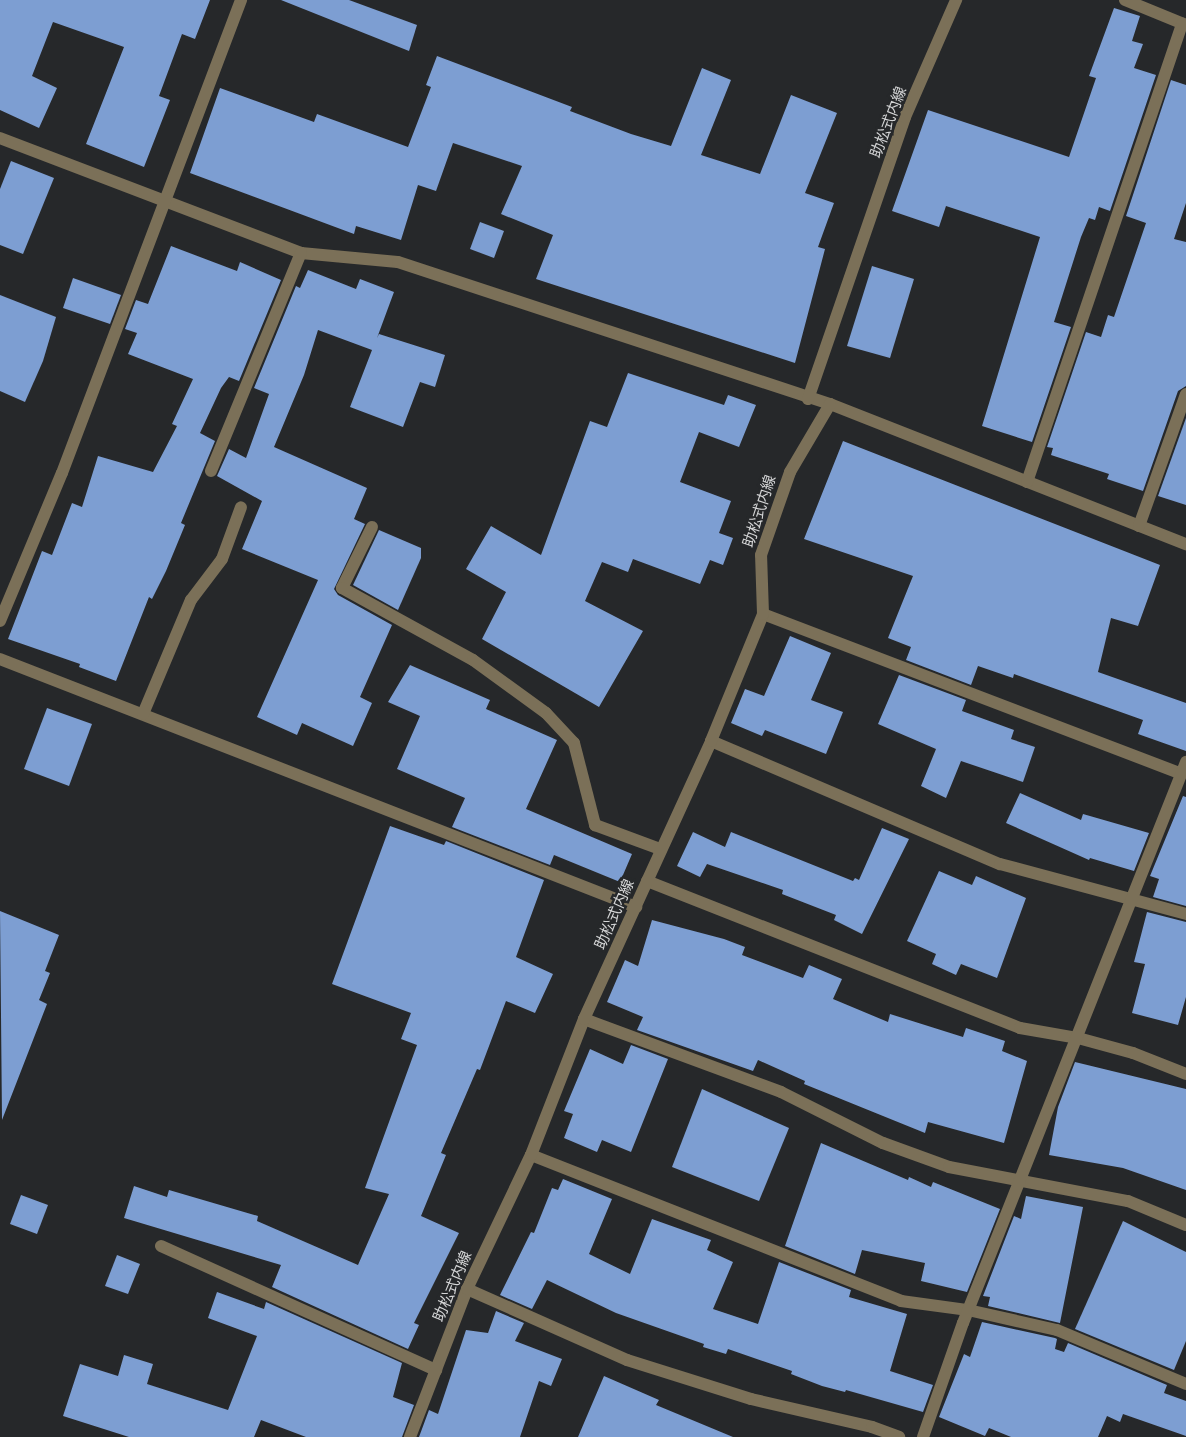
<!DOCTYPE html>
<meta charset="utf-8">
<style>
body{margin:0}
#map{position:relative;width:1186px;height:1437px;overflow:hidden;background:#26282a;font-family:"Libre Baskerville","Noto Sans JP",serif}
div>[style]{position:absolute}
.building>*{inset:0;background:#7d9ed2}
.minor>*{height:12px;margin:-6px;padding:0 6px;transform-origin:6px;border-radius:6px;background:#7b7058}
span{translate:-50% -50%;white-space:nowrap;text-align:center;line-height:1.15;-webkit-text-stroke:5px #26282a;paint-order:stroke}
.street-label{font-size:15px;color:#d5d6d7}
</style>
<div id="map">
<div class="building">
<i style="clip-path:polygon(0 0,210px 0,195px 39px,182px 34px,159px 96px,170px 100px,144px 167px,86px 144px,124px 47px,53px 22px,32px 76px,57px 88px,39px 128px,0 110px)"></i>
<i style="clip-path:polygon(281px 0,349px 0,417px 25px,409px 51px)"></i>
<i style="clip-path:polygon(1114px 8px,1140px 16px,1132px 41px,1143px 44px,1134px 68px,1156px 75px,1110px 211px,1099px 207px,1095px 220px,1089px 218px,1081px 237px,1054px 322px,1071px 327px,1032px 442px,982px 426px,1040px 237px,946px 206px,939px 227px,892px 211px,928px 110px,1069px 157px,1096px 78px,1089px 76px)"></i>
<i style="clip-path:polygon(437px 56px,572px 107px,570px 111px,631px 134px,671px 146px,702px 68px,731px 80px,701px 155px,760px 174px,791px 95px,837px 113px,805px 193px,834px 203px,818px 247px,825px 249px,795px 363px,536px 279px,553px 235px,501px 214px,522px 166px,453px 143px,436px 191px,418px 185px,401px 240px,356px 226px,354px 234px,190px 173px,220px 88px,314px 122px,317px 114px,408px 147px,431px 87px,426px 85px)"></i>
<i style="clip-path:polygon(1171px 80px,1186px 85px,1186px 203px,1174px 239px,1186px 242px,1186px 386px,1178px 391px,1143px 491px,1107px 479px,1109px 474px,1051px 455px,1053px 448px,1047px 447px,1086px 332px,1101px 337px,1108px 315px,1114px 317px,1146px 223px,1126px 216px)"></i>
<i style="clip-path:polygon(11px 161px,54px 178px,23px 254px,0 245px,0 189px)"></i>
<i style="clip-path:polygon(480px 222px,504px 231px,494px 258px,470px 249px)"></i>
<i style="clip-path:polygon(171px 246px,237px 271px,240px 262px,281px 280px,239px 381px,229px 377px,221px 388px,200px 433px,215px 441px,181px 523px,185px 525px,166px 571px,152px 599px,149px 597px,116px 681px,79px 667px,80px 664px,8px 639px,42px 551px,52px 555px,72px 503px,82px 507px,98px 456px,153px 472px,177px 426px,172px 424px,193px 379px,128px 354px,137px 333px,125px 329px,136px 300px,148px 304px)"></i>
<i style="clip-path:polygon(872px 266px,914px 279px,890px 358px,847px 346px)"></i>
<i style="clip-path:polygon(308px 270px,356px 289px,360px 279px,394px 292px,377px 338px,379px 334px,445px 355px,435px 387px,420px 382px,403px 427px,350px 407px,372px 350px,318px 330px,304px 375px,274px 447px,367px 488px,354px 519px,365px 524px,334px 589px,338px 595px,392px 625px,360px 697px,372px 703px,353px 746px,302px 723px,297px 735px,257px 717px,318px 580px,242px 549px,262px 501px,217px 476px,229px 449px,246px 458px,269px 394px,254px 388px,296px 286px,300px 288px)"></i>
<i style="clip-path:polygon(73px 278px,121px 295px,110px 324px,63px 308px)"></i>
<i style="clip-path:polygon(0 295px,56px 317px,43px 361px,25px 402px,0 391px)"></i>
<i style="clip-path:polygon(628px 373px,724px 405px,728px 395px,756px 405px,739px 447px,699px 432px,680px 482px,731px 501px,719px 533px,733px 538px,723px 565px,710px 560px,700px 584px,633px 559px,628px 572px,602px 562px,585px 601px,643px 631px,599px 707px,482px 639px,506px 592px,466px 569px,491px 526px,541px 555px,590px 421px,607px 427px)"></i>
<i style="clip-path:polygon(1186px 418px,1186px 505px,1158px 496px)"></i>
<i style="clip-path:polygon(843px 441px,1160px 565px,1138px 626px,1111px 618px,1098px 672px,1186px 703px,1186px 751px,1138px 734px,1143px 720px,1014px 674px,1013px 678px,978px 666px,971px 685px,906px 660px,911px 647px,888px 638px,913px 576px,804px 539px)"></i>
<i style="clip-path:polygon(379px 530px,421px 548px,421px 558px,398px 610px,353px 585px)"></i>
<i style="clip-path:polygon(790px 636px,831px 653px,811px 700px,843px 712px,826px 754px,765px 730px,762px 736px,731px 723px,745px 689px,764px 696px)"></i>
<i style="clip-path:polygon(410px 665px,490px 700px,486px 709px,557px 740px,526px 809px,632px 854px,620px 882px,554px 855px,550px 865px,452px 827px,465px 798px,397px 769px,420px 716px,388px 702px)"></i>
<i style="clip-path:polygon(899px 675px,966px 700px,962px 711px,1014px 730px,1011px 739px,1035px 747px,1023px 782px,961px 761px,946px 798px,921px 786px,936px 749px,878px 724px)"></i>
<i style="clip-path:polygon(47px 708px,92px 724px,69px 786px,24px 769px)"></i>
<i style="clip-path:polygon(1020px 793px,1081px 820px,1083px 814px,1149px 833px,1134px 871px,1090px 858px,1089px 860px,1006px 823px)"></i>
<i style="clip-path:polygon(1183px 796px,1186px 797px,1186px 906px,1153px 897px,1159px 879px,1150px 876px)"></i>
<i style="clip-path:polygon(390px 826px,444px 845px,446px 841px,544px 880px,516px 957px,553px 974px,535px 1013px,506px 1001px,480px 1070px,477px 1069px,441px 1153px,446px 1155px,421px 1216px,459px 1233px,414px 1323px,419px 1325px,408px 1349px,272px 1287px,281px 1265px,124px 1218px,134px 1186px,167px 1197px,169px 1190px,258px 1216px,257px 1221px,358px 1265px,389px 1194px,365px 1188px,417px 1045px,401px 1039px,411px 1013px,332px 984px)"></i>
<i style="clip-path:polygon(882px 828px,909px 839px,862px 934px,834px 920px,836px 915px,782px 894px,783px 890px,707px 864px,700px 877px,677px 866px,693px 832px,725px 847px,731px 832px,853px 881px,855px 878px,859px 880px)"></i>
<i style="clip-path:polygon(939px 871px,972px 885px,976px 876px,1026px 898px,997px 978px,961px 964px,956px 975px,932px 964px,936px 954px,907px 941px)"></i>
<i style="clip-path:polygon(0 911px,59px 935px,45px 971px,50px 973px,39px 1000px,47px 1004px,2px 1120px)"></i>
<i style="clip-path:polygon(1147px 912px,1186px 922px,1186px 997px,1178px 1025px,1132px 1013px,1145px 964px,1134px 962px)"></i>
<i style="clip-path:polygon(652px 920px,724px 939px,745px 947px,742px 955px,803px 978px,809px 965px,842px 979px,833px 999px,888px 1022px,890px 1014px,963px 1037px,966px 1028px,1005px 1041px,1002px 1051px,1027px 1061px,1004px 1143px,928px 1122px,925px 1133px,804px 1084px,805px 1081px,758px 1060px,753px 1071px,637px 1030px,643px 1017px,607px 1002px,625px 960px,638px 966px)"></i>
<i style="clip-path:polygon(631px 1045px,668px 1059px,631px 1152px,602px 1140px,597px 1152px,564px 1138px,573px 1114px,564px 1111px,590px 1049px,623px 1064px)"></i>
<i style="clip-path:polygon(1075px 1062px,1186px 1089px,1186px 1190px,1123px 1168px,1049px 1155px,1058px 1107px)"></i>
<i style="clip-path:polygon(702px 1089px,789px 1128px,759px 1201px,672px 1167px)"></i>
<i style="clip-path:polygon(821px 1143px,908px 1180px,909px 1177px,931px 1187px,933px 1182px,1000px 1209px,967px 1292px,921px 1281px,925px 1263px,862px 1250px,855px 1274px,785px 1246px)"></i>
<i style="clip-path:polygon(563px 1179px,612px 1199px,589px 1254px,630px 1274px,652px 1219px,711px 1240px,707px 1250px,733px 1262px,713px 1309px,758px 1324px,779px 1262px,851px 1290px,849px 1297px,907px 1314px,890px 1371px,933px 1385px,923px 1412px,846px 1390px,845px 1392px,822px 1386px,791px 1374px,792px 1371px,728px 1349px,726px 1354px,703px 1347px,704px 1344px,616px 1313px,547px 1280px,532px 1309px,500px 1295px,531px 1232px,534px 1233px,552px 1188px,558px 1190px)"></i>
<i style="clip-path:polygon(21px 1195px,48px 1205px,37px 1234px,10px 1224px)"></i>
<i style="clip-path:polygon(1026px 1196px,1083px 1207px,1060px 1323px,988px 1306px,990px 1297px,983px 1296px,1014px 1216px,1021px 1219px)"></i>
<i style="clip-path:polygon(1123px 1221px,1186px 1252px,1186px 1341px,1174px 1370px,1075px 1329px)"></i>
<i style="clip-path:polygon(117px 1255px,140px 1264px,128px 1294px,105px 1286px)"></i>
<i style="clip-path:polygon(217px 1292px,264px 1309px,266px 1302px,402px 1363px,393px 1397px,414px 1405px,402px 1437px,306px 1437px,261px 1420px,254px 1437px,129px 1437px,63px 1416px,80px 1364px,118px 1376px,124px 1355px,153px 1364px,147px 1384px,228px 1410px,257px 1336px,208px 1318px)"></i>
<i style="clip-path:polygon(496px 1311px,524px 1323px,515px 1341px,562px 1359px,551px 1386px,539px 1381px,520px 1437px,419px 1437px,429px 1410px,438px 1414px,466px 1330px,488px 1333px)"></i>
<i style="clip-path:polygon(982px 1322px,1055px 1338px,1057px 1339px,1055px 1349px,1064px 1352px,1068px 1343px,1167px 1385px,1164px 1393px,1186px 1401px,1186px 1436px,1123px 1414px,1120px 1422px,1107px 1416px,1098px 1437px,1011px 1437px,989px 1428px,985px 1436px,939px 1417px,964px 1354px,970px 1357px)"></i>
<i style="clip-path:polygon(604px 1376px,659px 1400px,656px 1405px,733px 1437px,578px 1437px)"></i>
</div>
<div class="minor">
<i style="left:1125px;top:0;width:66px;rotate:22.3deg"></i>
<i style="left:0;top:138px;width:322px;rotate:20.9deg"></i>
<i style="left:301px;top:253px;width:97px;rotate:5.3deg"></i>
<i style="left:398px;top:262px;width:455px;rotate:18.2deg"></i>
<i style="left:830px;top:404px;width:383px;rotate:21.5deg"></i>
<i style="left:808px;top:399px;width:298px;rotate:-71deg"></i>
<i style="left:905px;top:117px;width:128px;rotate:-66.4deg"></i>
<i style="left:211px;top:471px;width:236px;rotate:-67.6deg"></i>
<i style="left:1027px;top:482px;width:484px;rotate:-71.3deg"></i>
<i style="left:1139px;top:526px;width:140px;rotate:-70.4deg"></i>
<i style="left:372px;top:527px;width:68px;rotate:116.2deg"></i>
<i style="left:342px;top:588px;width:149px;rotate:28.8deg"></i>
<i style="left:473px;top:660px;width:90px;rotate:36deg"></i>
<i style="left:546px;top:713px;width:41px;rotate:47deg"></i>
<i style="left:574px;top:743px;width:85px;rotate:75.6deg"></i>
<i style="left:595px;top:825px;width:69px;rotate:20.3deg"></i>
<i style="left:763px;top:614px;width:448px;rotate:20.9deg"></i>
<i style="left:0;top:621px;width:160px;rotate:-67.3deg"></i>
<i style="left:62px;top:473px;width:506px;rotate:-69.27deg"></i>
<i style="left:0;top:659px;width:683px;rotate:21.3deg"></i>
<i style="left:143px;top:714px;width:124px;rotate:-67.2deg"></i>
<i style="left:191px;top:600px;width:51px;rotate:-52.9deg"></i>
<i style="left:222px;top:559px;width:55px;rotate:-69.9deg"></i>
<i style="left:711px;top:741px;width:314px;rotate:23.1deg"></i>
<i style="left:1000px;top:864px;width:193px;rotate:15deg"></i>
<i style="left:647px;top:881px;width:401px;rotate:21.5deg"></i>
<i style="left:1020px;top:1028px;width:59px;rotate:9.8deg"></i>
<i style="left:1078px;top:1038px;width:57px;rotate:15.3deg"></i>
<i style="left:1133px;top:1053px;width:57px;rotate:21.6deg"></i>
<i style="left:584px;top:1019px;width:210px;rotate:20.3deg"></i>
<i style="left:781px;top:1092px;width:114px;rotate:26.6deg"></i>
<i style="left:883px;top:1143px;width:70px;rotate:20deg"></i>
<i style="left:949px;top:1167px;width:182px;rotate:10.8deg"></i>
<i style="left:1128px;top:1201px;width:63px;rotate:22.5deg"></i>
<i style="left:531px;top:1155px;width:398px;rotate:21.5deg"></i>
<i style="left:901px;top:1301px;width:68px;rotate:7.7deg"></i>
<i style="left:968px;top:1310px;width:91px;rotate:12.7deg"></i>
<i style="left:1057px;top:1330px;width:140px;rotate:22.7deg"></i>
<i style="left:161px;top:1246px;width:302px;rotate:24.3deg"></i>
<i style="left:467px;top:1289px;width:175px;rotate:23.9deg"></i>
<i style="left:627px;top:1360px;width:130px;rotate:17.5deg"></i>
<i style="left:751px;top:1399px;width:124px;rotate:13deg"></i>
<i style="left:872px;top:1427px;width:29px;rotate:20deg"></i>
<i style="left:410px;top:1437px;width:159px;rotate:-68.9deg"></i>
<i style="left:467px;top:1289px;width:148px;rotate:-64.5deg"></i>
<i style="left:531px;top:1155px;width:146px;rotate:-68.7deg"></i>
<i style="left:584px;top:1019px;width:306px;rotate:-65.4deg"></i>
<i style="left:711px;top:741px;width:137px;rotate:-67.7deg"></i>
<i style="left:763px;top:614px;width:59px;rotate:-91.9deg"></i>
<i style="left:761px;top:555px;width:88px;rotate:-70.7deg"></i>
<i style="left:790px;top:472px;width:79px;rotate:-59.5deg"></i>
<i style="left:923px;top:1437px;width:121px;rotate:-70.7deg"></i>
<i style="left:963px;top:1323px;width:604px;rotate:-68.32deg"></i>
</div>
<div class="street-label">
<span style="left:888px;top:122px;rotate:-69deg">助松式内線</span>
<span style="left:759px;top:511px;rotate:-72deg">助松式内線</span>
<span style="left:614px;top:914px;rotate:-66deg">助松式内線</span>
<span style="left:452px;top:1286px;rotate:-67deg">助松式内線</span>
</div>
</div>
